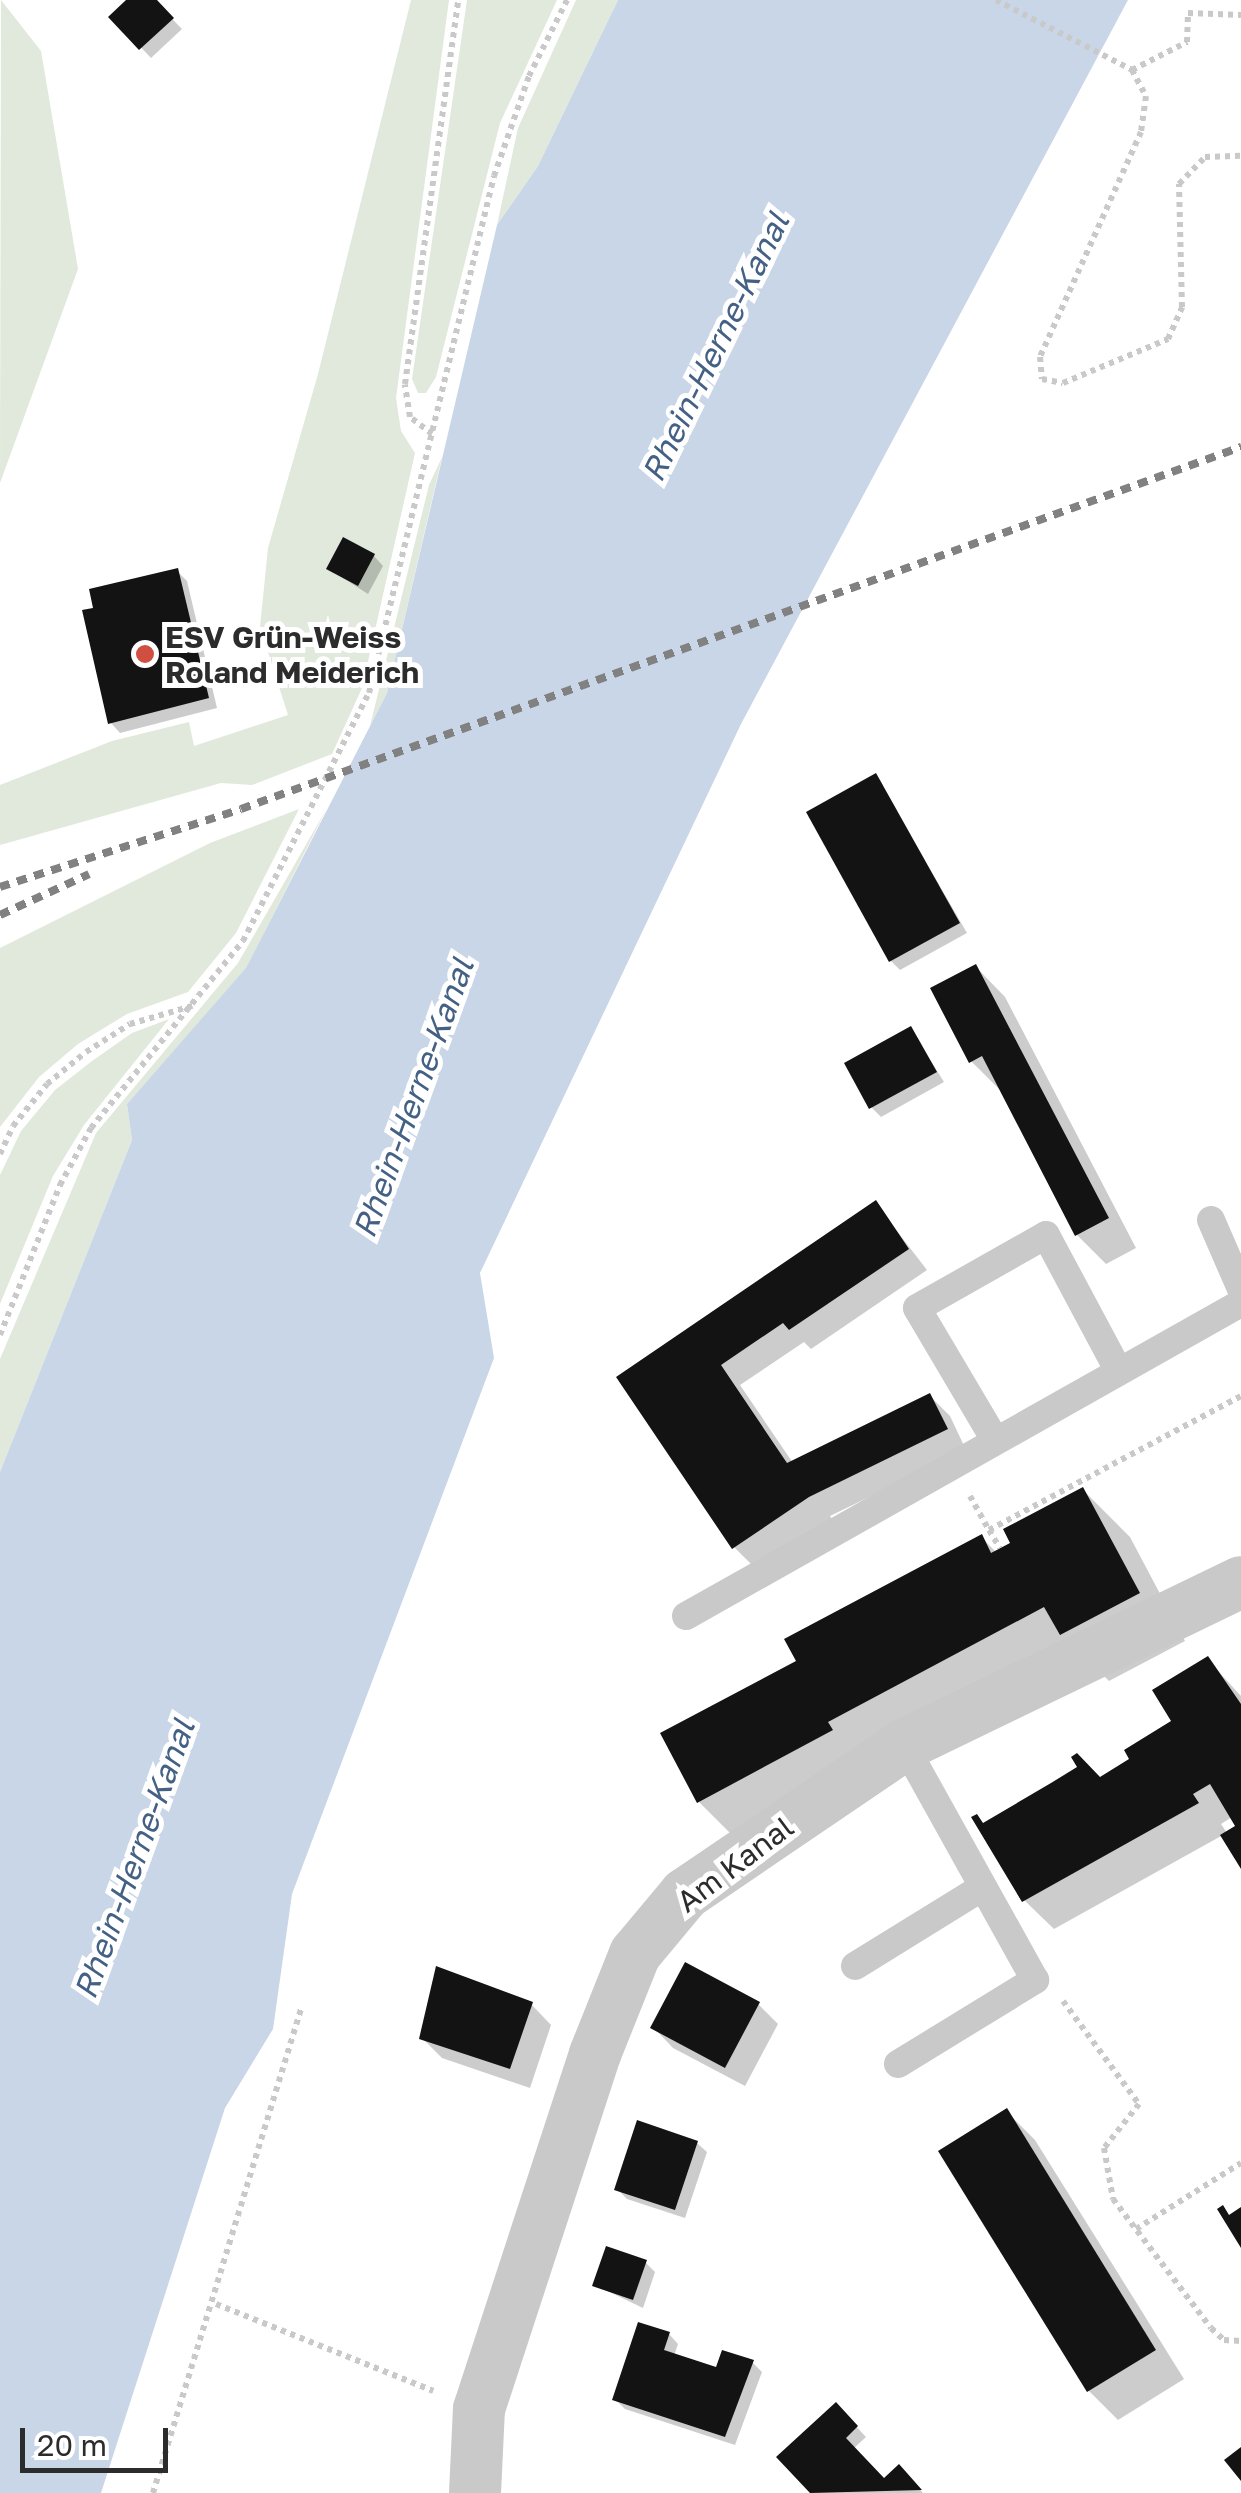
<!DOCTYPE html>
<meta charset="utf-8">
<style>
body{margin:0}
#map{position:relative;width:1241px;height:2493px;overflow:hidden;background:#fff;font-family:"Golos Text",sans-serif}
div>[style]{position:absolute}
.green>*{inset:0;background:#e0e9db}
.water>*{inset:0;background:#c9d6e7}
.shadow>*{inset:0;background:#0003}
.building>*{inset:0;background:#131313}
.path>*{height:6px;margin-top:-3px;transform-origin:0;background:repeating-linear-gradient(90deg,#c9c9c9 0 5px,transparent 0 10px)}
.lane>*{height:28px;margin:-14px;padding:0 14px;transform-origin:14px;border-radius:14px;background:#c9c9c9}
.street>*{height:52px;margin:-26px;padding:0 26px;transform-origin:26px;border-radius:26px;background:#c9c9c9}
.rail>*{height:8px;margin-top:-4px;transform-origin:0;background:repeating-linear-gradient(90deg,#818181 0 10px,transparent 0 18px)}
.dots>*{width:28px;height:28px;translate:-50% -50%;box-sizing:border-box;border:5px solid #fff;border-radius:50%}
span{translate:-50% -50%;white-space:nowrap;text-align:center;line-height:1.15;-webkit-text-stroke:10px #fff;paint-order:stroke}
.poi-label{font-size:30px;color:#2c2c2c;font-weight:700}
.left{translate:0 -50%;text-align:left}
.street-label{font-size:30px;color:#2c2c2c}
.water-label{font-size:32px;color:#446185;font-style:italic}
.scale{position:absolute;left:20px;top:2428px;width:148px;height:45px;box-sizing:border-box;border:5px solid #2c2c2c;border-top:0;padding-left:12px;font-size:30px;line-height:35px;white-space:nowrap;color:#2c2c2c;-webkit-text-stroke:8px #fff;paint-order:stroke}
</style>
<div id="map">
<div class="green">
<i style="clip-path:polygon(1px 0,41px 51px,78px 269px,0 483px)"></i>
<i style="clip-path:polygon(411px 0,449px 0,396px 398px,401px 431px,415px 453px,362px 688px,332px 754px,252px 785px,221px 783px,0 845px,0 785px,112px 741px,189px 722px,194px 746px,288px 715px,260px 627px,268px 548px,318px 374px)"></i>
<i style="clip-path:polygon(467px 0,557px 0,500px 123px,436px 377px,426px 393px,418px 393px,412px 379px)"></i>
<i style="clip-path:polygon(576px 0,618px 0,538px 166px,497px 225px,518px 128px)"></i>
<i style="clip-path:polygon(442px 457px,387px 693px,370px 726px,429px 485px)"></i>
<i style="clip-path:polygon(327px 808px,246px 969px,127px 1104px,132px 1140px,0 1472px,0 1359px,96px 1133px,238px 963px)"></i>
<i style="clip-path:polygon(299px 809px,236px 933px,188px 992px,127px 1014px,78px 1044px,39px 1077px,0 1127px,0 948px,210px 843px)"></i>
<i style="clip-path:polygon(169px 1019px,84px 1125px,53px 1176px,0 1304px,0 1175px,21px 1131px,55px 1090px,92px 1061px,132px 1033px)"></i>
</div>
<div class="water">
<i style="clip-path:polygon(618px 0,1128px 0,741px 724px,480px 1273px,494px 1358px,292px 1894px,273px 2029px,225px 2108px,101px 2493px,0 2493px,0 1472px,132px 1140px,127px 1104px,246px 968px,387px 693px,497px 225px,538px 166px)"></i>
</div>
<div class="shadow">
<i style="clip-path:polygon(129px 0,154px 0,182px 29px,151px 58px,112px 17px)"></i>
<i style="clip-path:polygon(374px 556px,383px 566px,368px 594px,329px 569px)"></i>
<i style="clip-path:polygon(177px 571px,187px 581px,217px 708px,120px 733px,111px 723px)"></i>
<i style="clip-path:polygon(876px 776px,967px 933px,900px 970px,891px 961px)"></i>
<i style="clip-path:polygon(976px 967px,1005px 997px,1136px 1248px,1106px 1264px,1077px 1235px,1000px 1090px,971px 1061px)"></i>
<i style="clip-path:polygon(911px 1029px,944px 1082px,881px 1117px,871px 1107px)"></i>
<i style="clip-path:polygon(876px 1204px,927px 1270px,811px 1349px,804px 1342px,740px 1385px,793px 1463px,930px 1396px,950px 1416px,966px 1450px,830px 1516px,837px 1527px,763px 1576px,734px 1547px,619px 1377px)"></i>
<i style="clip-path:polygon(1083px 1490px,1130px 1537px,1185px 1641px,1109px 1681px,1085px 1657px,746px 1849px,699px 1802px,799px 1662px,981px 1537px,997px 1553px)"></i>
<i style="clip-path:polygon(evenodd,1207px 1659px,1241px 1696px,1241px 1865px,1223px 1835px,1054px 1929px,1024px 1900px,984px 1825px,1100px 1780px,1133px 1760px,1174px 1722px,1207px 1659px,1232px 1817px,1238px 1826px,1227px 1833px,1221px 1824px,1232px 1817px)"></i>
<i style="clip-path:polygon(531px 2004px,551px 2025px,530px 2088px,442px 2058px,422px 2038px)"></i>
<i style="clip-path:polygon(758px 2004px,778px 2024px,745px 2086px,673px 2048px,653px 2027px)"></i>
<i style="clip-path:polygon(1006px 2111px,1035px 2140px,1184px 2379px,1118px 2420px,1089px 2391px,942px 2151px)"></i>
<i style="clip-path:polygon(697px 2143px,707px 2152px,685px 2218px,627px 2199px,617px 2189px)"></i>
<i style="clip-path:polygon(645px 2262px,655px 2272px,643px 2308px,595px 2285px)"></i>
<i style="clip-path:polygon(669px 2334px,678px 2344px,674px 2356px,718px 2370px,752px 2362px,762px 2372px,735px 2445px,625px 2409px,615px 2399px)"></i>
<i style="clip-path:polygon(836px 2405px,866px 2437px,853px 2449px,884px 2481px,899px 2467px,923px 2493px,813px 2493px,780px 2457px)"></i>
</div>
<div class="building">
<i style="clip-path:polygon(126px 0,157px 0,174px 18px,139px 50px,108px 17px)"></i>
<i style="clip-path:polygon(343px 537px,375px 554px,358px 586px,326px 569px)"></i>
<i style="clip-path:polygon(178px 568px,209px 698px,108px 724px,82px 610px,93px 608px,89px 589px)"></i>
<i style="clip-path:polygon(876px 773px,960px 923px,889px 962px,806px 812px)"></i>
<i style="clip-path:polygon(976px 964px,1109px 1218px,1075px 1236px,982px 1056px,969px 1063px,930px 988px)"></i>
<i style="clip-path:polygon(911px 1026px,937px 1072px,869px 1109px,844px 1063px)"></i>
<i style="clip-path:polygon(876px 1200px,909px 1249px,789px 1330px,783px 1323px,721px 1365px,787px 1463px,930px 1393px,948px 1429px,809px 1497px,732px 1549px,616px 1377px)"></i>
<i style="clip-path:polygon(1083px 1487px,1140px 1593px,1060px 1635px,1044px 1607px,828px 1722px,833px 1730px,697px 1803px,660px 1733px,796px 1661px,784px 1639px,982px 1534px,991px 1553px,1010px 1543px,1003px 1529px)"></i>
<i style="clip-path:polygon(1208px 1656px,1241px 1704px,1241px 1869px,1220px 1835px,1235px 1826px,1210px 1784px,1193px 1794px,1199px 1803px,1022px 1902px,971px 1817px,977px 1814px,983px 1823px,1051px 1783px,1077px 1767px,1071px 1757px,1077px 1753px,1100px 1777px,1129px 1759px,1124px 1750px,1171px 1721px,1152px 1690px)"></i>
<i style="clip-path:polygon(685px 1962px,760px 2002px,725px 2068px,650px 2028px)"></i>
<i style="clip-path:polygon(436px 1966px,533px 2002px,510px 2069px,419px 2039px)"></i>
<i style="clip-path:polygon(1007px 2108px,1156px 2350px,1087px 2392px,938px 2151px)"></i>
<i style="clip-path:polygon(637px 2120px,698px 2141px,675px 2210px,614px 2190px)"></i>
<i style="clip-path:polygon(1223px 2205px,1229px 2215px,1241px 2207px,1241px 2248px,1217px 2209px)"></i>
<i style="clip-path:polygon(606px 2246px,647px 2260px,633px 2300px,592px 2286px)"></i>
<i style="clip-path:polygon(638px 2322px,670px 2332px,664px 2350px,716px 2367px,722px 2350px,754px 2360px,725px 2437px,612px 2400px)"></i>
<i style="clip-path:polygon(836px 2402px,858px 2426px,846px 2438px,884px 2478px,899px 2464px,922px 2490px,810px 2493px,776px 2457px)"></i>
<i style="clip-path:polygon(1241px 2447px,1241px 2481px,1224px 2460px)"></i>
</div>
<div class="path">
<i style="left:996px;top:0;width:153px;rotate:27.2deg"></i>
<i style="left:1132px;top:70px;width:30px;rotate:62deg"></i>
<i style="left:1146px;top:96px;width:36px;rotate:98deg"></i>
<i style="left:1141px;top:132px;width:247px;rotate:114.2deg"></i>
<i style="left:1040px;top:357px;width:22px;rotate:85deg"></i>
<i style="left:1042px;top:379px;width:21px;rotate:11deg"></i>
<i style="left:1063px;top:383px;width:114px;rotate:-22.7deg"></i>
<i style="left:1168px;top:339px;width:35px;rotate:-66deg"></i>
<i style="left:1182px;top:307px;width:123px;rotate:-91.4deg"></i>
<i style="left:1179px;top:184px;width:37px;rotate:-46deg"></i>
<i style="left:1205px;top:157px;width:36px;rotate:-2deg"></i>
<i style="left:1132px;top:70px;width:62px;rotate:-27deg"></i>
<i style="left:1187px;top:42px;width:29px;rotate:-88deg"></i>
<i style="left:1188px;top:13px;width:53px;rotate:2.2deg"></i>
<i style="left:432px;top:434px;width:28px;rotate:-142deg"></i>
<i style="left:410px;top:417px;width:33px;rotate:-99deg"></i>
<i style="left:405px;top:384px;width:388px;rotate:-82.1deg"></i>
<i style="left:0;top:1154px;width:31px;rotate:-65deg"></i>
<i style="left:13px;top:1126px;width:54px;rotate:-51deg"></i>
<i style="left:47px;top:1084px;width:50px;rotate:-39.4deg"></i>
<i style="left:86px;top:1052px;width:52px;rotate:-32.5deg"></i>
<i style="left:130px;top:1024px;width:65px;rotate:-16.2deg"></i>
<i style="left:0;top:1335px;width:162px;rotate:-68.2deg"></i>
<i style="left:60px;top:1185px;width:65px;rotate:-61.5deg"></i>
<i style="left:91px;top:1128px;width:241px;rotate:-50.9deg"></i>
<i style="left:243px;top:941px;width:278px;rotate:-63.1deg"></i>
<i style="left:369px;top:693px;width:532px;rotate:-76.41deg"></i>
<i style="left:494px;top:176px;width:106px;rotate:-70.7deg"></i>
<i style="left:529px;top:76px;width:85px;rotate:-63.4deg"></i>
<i style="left:970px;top:1496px;width:39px;rotate:61deg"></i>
<i style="left:989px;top:1530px;width:285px;rotate:-28deg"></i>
<i style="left:989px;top:1530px;width:21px;rotate:59deg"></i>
<i style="left:1063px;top:2001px;width:128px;rotate:53.6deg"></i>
<i style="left:1139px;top:2104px;width:56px;rotate:128.5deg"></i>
<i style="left:1104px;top:2148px;width:52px;rotate:80deg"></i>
<i style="left:1113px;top:2199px;width:162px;rotate:52.8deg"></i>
<i style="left:1211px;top:2328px;width:18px;rotate:43deg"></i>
<i style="left:1224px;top:2340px;width:17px;rotate:3deg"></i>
<i style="left:1136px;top:2229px;width:124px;rotate:-32.2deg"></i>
<i style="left:216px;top:2304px;width:234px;rotate:21.8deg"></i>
<i style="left:153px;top:2493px;width:506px;rotate:-73deg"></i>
</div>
<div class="lane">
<i style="left:1211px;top:1220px;width:75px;rotate:66.5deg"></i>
<i style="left:995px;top:1440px;width:153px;rotate:-120.6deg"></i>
<i style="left:917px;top:1308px;width:148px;rotate:-29.5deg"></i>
<i style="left:1046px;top:1235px;width:153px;rotate:61.9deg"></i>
<i style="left:686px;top:1616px;width:637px;rotate:-29.42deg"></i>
<i style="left:855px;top:1966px;width:150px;rotate:-31.7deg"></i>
<i style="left:898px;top:2064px;width:161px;rotate:-31.5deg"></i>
<i style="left:1035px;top:1980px;width:269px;rotate:-119.1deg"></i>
</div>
<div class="street">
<i style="left:475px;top:2493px;width:84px;rotate:-87.3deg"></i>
<i style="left:479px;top:2409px;width:373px;rotate:-71.9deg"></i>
<i style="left:595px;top:2054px;width:108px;rotate:-68.2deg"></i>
<i style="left:635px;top:1954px;width:78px;rotate:-50.2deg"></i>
<i style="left:685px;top:1894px;width:265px;rotate:-34.2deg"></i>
<i style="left:904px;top:1745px;width:374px;rotate:-25.8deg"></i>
</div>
<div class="rail">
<i style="left:0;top:887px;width:253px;rotate:-17.9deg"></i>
<i style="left:241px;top:809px;width:1064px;rotate:-19.9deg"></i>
<i style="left:0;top:915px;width:98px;rotate:-24.7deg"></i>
</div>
<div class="dots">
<i style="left:145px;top:654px;background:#d14f41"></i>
</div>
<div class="poi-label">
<span class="left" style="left:165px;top:654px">ESV Grün-Weiss<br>Roland Meiderich</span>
</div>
<div class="street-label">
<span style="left:735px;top:1864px;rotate:-37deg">Am Kanal</span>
</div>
<div class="water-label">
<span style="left:715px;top:347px;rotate:-64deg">Rhein-Herne-Kanal</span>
<span style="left:413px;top:1098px;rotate:-70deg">Rhein-Herne-Kanal</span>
<span style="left:134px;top:1859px;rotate:-70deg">Rhein-Herne-Kanal</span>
</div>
<div class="scale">20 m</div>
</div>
